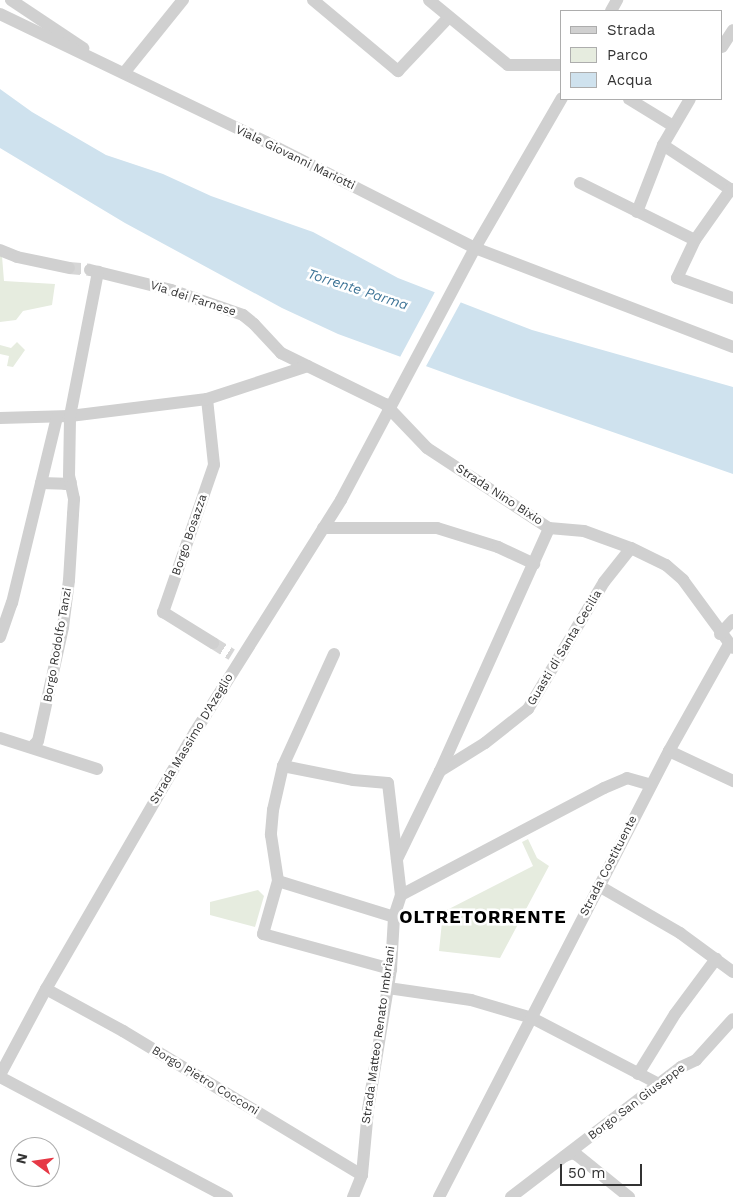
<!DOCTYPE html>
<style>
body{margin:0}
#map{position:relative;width:733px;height:1197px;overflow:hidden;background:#fff;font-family:"Work Sans",sans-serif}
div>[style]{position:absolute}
.green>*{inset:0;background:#e6ecdf}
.water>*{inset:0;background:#cfe2ee}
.pier>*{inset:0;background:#fff}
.minor-tunnel>*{height:12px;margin-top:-6px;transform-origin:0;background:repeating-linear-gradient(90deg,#d6d6d6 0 12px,transparent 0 18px)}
.minor>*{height:12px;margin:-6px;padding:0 6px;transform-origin:6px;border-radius:6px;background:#d0d0d0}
span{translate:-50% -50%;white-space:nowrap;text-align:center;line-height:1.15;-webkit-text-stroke:5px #fff;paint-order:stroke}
.street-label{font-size:12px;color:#333}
.water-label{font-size:14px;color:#3f7597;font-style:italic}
.district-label{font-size:18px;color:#000;font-weight:700;letter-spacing:1px}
.legend{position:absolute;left:560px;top:10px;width:162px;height:90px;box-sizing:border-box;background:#fff;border:1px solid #adadad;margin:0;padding:6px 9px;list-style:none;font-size:15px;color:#333}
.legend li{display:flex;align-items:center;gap:10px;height:25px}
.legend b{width:25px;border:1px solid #adadad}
.north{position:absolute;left:10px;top:1137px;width:50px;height:50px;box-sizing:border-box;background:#fff;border:1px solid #adadad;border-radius:50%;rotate:284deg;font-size:14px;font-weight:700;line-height:20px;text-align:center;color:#333}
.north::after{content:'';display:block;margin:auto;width:18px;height:22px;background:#e63946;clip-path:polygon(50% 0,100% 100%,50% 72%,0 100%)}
.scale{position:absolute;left:560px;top:1164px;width:82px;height:22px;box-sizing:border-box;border:2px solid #333;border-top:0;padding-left:6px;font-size:15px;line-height:18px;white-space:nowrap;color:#333;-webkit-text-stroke:4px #fff;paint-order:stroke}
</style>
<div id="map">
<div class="green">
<i style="clip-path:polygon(0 255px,2px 256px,4px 281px,55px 284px,52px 305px,23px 311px,16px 320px,0 322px)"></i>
<i style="clip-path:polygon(17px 342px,25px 350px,13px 367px,7px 366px,9px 356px,0 354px,0 345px,11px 348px)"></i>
<i style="clip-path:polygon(528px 839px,537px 858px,549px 866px,500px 958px,439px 951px,443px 912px,533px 866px,522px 842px)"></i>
<i style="clip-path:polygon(258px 890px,264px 896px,255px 927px,210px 915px,210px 902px)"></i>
</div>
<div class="water">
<i style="clip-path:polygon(0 89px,32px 112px,106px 155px,163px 174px,211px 196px,313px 232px,398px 278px,532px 330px,733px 387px,733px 474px,464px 380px,338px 334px,282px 308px,125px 223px,0 148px)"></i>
</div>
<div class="pier">
<i style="clip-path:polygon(436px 290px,462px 300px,425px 368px,399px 359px)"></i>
</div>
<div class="minor-tunnel">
<i style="left:69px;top:268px;width:21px;rotate:5deg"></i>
<i style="left:213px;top:643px;width:22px;rotate:32deg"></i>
</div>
<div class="minor">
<i style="left:11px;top:0;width:87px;rotate:33.7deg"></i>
<i style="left:313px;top:0;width:111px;rotate:39.9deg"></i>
<i style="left:398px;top:71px;width:74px;rotate:-46.6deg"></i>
<i style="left:429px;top:0;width:102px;rotate:39.4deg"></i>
<i style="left:508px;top:65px;width:54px"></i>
<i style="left:611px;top:11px;width:13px;rotate:-61deg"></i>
<i style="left:0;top:14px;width:295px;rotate:25.7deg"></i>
<i style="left:266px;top:142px;width:234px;rotate:26.9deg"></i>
<i style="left:475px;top:248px;width:276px;rotate:21deg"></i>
<i style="left:722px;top:47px;width:20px;rotate:-57deg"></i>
<i style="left:124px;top:73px;width:94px;rotate:-51.1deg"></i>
<i style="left:629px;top:99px;width:52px;rotate:31.5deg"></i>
<i style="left:663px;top:145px;width:84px;rotate:33.3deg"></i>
<i style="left:580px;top:183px;width:128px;rotate:26.4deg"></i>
<i style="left:731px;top:189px;width:62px;rotate:125.2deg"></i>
<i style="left:695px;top:240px;width:42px;rotate:115.3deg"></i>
<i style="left:677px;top:278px;width:59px;rotate:19.7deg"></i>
<i style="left:637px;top:212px;width:72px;rotate:-68.8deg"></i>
<i style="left:663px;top:145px;width:53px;rotate:-59.6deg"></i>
<i style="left:0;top:250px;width:18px;rotate:22deg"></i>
<i style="left:17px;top:257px;width:53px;rotate:11.9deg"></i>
<i style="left:90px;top:270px;width:83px;rotate:13.9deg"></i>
<i style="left:171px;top:290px;width:76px;rotate:19.1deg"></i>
<i style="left:243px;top:315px;width:14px;rotate:39deg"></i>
<i style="left:254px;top:324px;width:40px;rotate:47deg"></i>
<i style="left:281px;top:353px;width:116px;rotate:26.1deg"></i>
<i style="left:385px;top:404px;width:61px;rotate:46.3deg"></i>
<i style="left:427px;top:448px;width:146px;rotate:33.3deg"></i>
<i style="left:549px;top:528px;width:35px;rotate:5deg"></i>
<i style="left:584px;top:531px;width:50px;rotate:19.9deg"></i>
<i style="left:631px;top:548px;width:39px;rotate:26deg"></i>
<i style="left:666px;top:565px;width:23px;rotate:41deg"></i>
<i style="left:683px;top:580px;width:84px;rotate:53.7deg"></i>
<i style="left:207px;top:399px;width:66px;rotate:83.9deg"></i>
<i style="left:214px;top:465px;width:156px;rotate:109.1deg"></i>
<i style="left:163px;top:612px;width:59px;rotate:31.8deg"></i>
<i style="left:0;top:418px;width:70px;rotate:-1.6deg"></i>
<i style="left:70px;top:416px;width:138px;rotate:-7.1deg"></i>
<i style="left:207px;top:399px;width:106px;rotate:-18.1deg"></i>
<i style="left:41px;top:483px;width:24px;rotate:2deg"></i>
<i style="left:65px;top:484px;width:6px;rotate:-18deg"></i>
<i style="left:323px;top:528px;width:114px"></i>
<i style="left:437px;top:528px;width:64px;rotate:17.3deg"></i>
<i style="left:498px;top:547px;width:40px;rotate:25deg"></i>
<i style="left:720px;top:634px;width:19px;rotate:-47deg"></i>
<i style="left:0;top:637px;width:36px;rotate:-71deg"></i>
<i style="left:12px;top:603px;width:191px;rotate:-76.4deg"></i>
<i style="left:334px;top:654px;width:123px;rotate:114.5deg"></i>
<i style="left:283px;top:766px;width:45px;rotate:102.8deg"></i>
<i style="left:273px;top:810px;width:25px;rotate:95deg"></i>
<i style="left:271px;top:835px;width:47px;rotate:81.3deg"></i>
<i style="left:278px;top:881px;width:55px;rotate:105.8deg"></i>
<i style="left:263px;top:934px;width:133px;rotate:15.3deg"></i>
<i style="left:0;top:738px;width:102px;rotate:17.7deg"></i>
<i style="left:32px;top:747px;width:8px;rotate:-45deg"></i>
<i style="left:38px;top:741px;width:117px;rotate:-77.6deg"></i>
<i style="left:63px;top:627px;width:47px;rotate:-82.7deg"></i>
<i style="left:69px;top:580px;width:66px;rotate:-86.5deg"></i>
<i style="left:73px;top:514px;width:15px;rotate:-86deg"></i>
<i style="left:74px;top:499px;width:24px;rotate:-102deg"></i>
<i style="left:69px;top:476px;width:60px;rotate:-89deg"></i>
<i style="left:70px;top:416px;width:147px;rotate:-79deg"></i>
<i style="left:669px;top:751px;width:71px;rotate:25.1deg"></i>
<i style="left:283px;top:766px;width:71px;rotate:11.3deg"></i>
<i style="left:353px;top:780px;width:35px;rotate:5deg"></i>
<i style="left:388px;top:783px;width:113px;rotate:83.4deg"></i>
<i style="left:401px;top:895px;width:23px;rotate:108deg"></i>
<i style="left:394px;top:917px;width:52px;rotate:93.3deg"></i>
<i style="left:391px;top:969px;width:143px;rotate:99.3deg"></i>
<i style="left:368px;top:1110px;width:65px;rotate:95.3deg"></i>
<i style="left:362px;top:1175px;width:24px;rotate:112deg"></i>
<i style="left:440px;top:771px;width:53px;rotate:-31.9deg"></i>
<i style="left:485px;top:743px;width:55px;rotate:-38.3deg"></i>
<i style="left:528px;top:709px;width:148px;rotate:-59.1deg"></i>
<i style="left:604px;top:582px;width:43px;rotate:-51.5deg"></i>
<i style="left:397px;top:859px;width:98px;rotate:-64deg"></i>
<i style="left:440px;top:771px;width:266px;rotate:-65.8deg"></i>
<i style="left:278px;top:881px;width:121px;rotate:17.2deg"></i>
<i style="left:599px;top:886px;width:94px;rotate:30.1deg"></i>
<i style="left:680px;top:933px;width:66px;rotate:36.3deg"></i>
<i style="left:401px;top:895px;width:229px;rotate:-27.8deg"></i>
<i style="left:604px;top:788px;width:25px;rotate:-23deg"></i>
<i style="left:627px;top:778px;width:25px;rotate:16deg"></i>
<i style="left:388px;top:988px;width:84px;rotate:8.2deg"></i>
<i style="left:471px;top:1000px;width:64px;rotate:16.4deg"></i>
<i style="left:532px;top:1018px;width:143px;rotate:27.5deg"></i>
<i style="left:46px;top:989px;width:88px;rotate:28.6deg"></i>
<i style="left:123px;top:1031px;width:279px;rotate:31.1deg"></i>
<i style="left:638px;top:1074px;width:70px;rotate:-58.3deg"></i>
<i style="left:675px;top:1014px;width:69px;rotate:-53.3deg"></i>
<i style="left:0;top:1075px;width:98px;rotate:-61.9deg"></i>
<i style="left:46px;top:989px;width:297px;rotate:-59.9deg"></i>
<i style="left:195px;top:732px;width:274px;rotate:-57.8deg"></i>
<i style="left:341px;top:500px;width:285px;rotate:-62deg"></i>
<i style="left:475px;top:248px;width:173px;rotate:-59.9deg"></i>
<i style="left:0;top:1077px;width:257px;rotate:27.9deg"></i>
<i style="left:565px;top:1156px;width:8px;rotate:-23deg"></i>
<i style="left:572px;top:1153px;width:5px;rotate:22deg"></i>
<i style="left:577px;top:1155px;width:67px;rotate:38.9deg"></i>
<i style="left:439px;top:1197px;width:502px;rotate:-62.72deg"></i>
<i style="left:669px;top:751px;width:123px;rotate:-60.7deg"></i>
<i style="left:511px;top:1197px;width:214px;rotate:-37.4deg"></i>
<i style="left:681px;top:1067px;width:17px;rotate:-25deg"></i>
<i style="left:696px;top:1060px;width:55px;rotate:-47.9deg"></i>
</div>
<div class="street-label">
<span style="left:295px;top:158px;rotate:26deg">Viale Giovanni Mariotti</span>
<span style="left:193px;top:299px;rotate:18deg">Via dei Farnese</span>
<span style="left:499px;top:495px;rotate:33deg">Strada Nino Bixio</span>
<span style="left:190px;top:535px;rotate:-71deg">Borgo Bosazza</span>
<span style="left:58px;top:645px;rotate:-80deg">Borgo Rodolfo Tanzi</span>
<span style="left:565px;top:648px;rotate:-59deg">Guasti di Santa Cecilia</span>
<span style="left:192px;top:739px;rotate:-59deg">Strada Massimo D'Azeglio</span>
<span style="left:609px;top:866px;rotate:-63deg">Strada Costituente</span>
<span style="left:379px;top:1035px;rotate:-82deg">Strada Matteo Renato Imbriani</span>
<span style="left:205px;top:1081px;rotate:31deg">Borgo Pietro Cocconi</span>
<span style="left:637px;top:1102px;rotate:-37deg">Borgo San Giuseppe</span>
</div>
<div class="water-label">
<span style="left:358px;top:289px;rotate:18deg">Torrente Parma</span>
</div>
<div class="district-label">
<span style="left:483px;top:917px">OLTRETORRENTE</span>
</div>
<ul class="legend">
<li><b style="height:6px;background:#d0d0d0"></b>Strada</li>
<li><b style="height:14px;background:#e6ecdf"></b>Parco</li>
<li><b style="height:14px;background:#cfe2ee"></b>Acqua</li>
</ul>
<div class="north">N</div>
<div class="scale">50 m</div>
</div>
